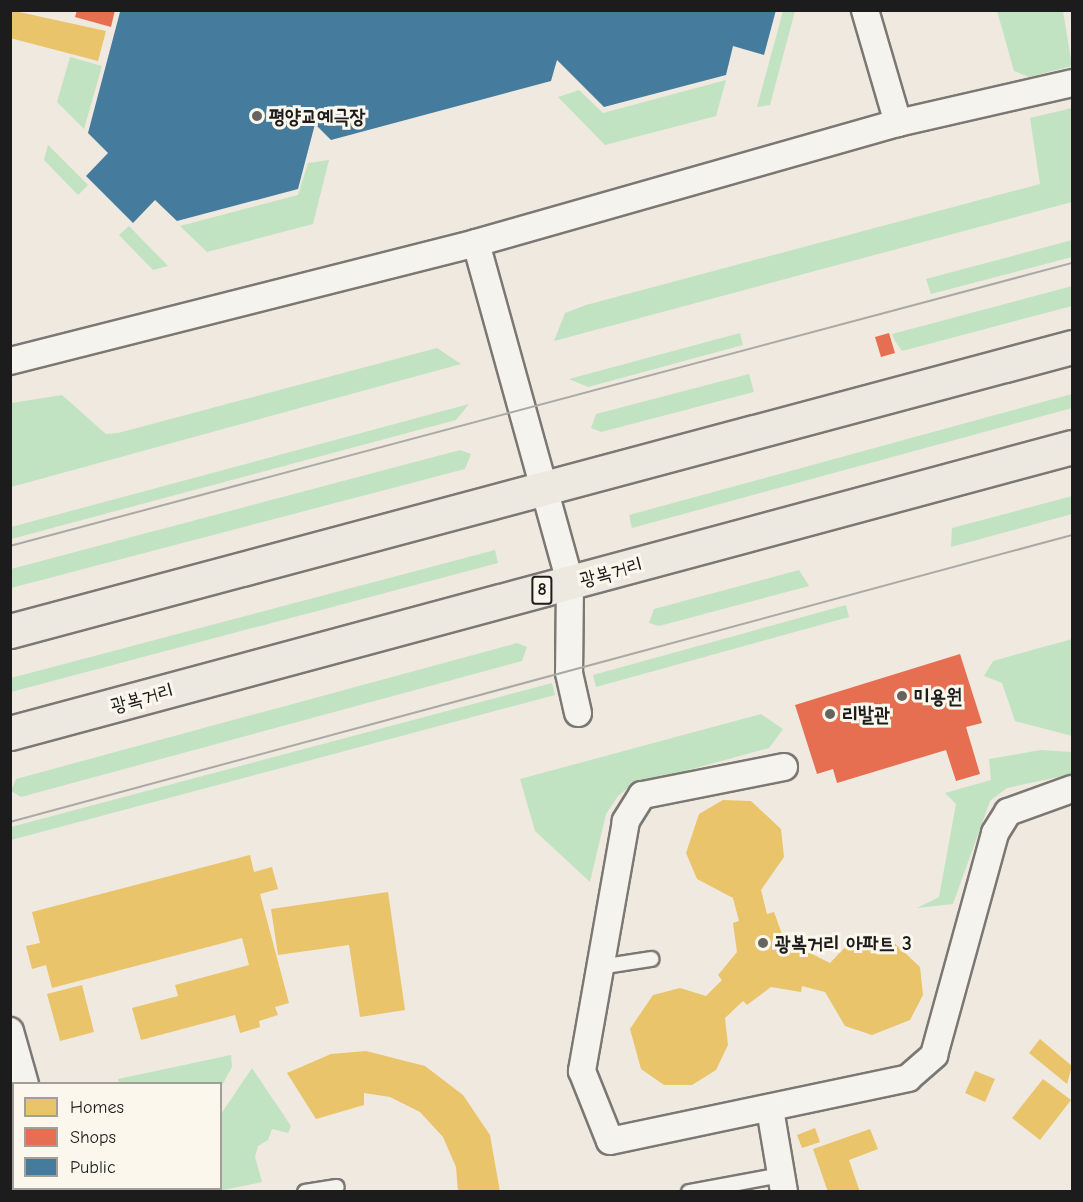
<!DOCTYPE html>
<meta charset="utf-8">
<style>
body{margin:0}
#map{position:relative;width:1083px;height:1202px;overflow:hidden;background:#efe9df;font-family:"Comic Neue","Poor Story",sans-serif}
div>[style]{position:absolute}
.green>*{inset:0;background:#c2e3c1}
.homes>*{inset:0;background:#e9c46a}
.shops>*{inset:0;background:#e76f51}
.public>*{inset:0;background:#457b9d}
.roads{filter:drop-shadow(2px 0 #7b7874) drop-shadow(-2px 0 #7b7874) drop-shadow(0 2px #7b7874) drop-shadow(0 -2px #7b7874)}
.service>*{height:14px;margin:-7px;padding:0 7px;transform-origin:7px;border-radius:7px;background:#f5f3ee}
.minor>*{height:26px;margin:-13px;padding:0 13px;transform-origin:13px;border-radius:13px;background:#f5f3ee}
.trunk>*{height:33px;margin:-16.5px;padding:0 16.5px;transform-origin:16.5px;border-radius:16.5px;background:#eee9e0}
.tram>*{height:1.5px;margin:-0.75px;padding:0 0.75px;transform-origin:0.75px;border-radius:0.75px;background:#aba9a6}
.dots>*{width:16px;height:16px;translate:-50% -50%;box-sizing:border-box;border:3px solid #fbf7ec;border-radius:50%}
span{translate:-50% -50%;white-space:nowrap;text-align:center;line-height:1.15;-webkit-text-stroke:6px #fbf7ec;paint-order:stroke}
.shield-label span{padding:2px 4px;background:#fbf7ec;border:2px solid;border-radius:4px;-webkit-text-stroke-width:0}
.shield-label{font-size:18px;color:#1c1c1c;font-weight:700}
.poi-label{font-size:20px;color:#1c1c1c;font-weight:700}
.left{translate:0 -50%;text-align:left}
.street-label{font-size:20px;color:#1c1c1c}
.frame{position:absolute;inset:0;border:12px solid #1c1c1c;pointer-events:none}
.legend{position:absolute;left:12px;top:1082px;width:210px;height:108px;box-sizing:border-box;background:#fbf7ec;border:2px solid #a29f99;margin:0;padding:8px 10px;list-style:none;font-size:18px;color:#1c1c1c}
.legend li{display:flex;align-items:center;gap:12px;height:30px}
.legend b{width:30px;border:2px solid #a29f99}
</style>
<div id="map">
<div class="green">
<i style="clip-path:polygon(783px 11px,795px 11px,770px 105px,757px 107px)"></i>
<i style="clip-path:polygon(997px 11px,1063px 11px,1072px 66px,1029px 77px,1014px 71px)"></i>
<i style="clip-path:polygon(70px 57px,102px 66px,84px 129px,57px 102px)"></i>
<i style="clip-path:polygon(726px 80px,716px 116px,605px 145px,558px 97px,579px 90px,603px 113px)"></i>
<i style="clip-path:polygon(1072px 108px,1072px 202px,554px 341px,565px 313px,586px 305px,1040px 184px,1030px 118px)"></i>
<i style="clip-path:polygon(48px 145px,88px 185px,78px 195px,44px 160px)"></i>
<i style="clip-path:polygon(329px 160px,313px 224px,207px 252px,180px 226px,298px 195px,308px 163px)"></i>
<i style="clip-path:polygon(129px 226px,168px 266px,153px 270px,119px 235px)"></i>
<i style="clip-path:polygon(1072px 240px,1072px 257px,931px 294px,926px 279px)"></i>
<i style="clip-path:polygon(1072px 286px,1072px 306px,902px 351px,895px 341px,892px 334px)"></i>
<i style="clip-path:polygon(740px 333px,743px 345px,588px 387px,569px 379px)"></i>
<i style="clip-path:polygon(437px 348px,461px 364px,11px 487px,11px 403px,62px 395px,106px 434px,118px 433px)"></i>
<i style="clip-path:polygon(749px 374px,754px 392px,601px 432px,591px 428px,596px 414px)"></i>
<i style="clip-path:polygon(1072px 394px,1072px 408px,632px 528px,629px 515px)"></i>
<i style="clip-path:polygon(469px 404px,456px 420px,11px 539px,11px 527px)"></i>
<i style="clip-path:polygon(460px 450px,471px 454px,465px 469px,11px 588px,11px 569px)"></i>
<i style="clip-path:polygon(1072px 496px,1072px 514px,951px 547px,952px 528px)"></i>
<i style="clip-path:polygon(495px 550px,498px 563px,11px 692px,11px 678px)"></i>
<i style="clip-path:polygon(799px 570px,809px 586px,659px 626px,649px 623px,654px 609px)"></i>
<i style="clip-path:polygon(846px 605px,849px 617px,596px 687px,593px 675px)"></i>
<i style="clip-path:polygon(1072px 639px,1072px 736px,1015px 721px,1002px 683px,984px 676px,993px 661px)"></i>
<i style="clip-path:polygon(517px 643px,527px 647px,522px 661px,21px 797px,11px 791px,16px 779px)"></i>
<i style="clip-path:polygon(552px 683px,555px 695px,11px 840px,11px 827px)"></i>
<i style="clip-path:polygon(761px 714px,783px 729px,769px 748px,630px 786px,618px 796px,606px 814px,590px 882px,535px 831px,520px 779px)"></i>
<i style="clip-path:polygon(1041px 750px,1072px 752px,1072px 774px,1007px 788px,990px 801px,953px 904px,917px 908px,939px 897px,956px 804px,945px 793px,991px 780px,989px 759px)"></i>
<i style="clip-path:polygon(231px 1055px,232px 1067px,221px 1087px,119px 1083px,118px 1079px)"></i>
<i style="clip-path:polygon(252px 1068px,291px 1126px,288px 1133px,272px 1129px,268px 1140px,258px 1146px,255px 1157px,262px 1182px,219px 1191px,198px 1191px,220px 1188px,221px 1114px)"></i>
</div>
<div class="homes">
<i style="clip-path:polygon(10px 10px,106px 31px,98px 61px,10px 38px)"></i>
<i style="clip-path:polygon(723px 800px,751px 801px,781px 829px,784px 857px,761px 890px,767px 914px,774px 912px,784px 940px,830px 963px,849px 943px,890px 939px,920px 967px,923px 995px,910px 1020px,872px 1035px,845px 1026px,825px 992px,802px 986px,801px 992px,771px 987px,747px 1005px,743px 1001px,725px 1018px,728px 1045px,716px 1070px,692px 1085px,664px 1085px,641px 1069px,630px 1029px,653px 995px,680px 988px,706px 996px,722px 980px,718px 975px,737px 952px,733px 923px,739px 921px,733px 898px,697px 879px,686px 853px,699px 814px)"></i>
<i style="clip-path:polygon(250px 855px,254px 872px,272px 867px,278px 889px,260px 894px,289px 1003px,275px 1007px,278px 1015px,259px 1021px,260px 1027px,240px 1033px,235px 1015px,141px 1040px,132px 1008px,178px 996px,175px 985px,249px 965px,242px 938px,52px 988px,46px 965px,32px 969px,26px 946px,40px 943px,32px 912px)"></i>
<i style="clip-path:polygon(388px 892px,405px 1010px,360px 1017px,349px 945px,278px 955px,271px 909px)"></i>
<i style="clip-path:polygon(82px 985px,94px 1032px,60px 1041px,47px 994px)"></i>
<i style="clip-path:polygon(1040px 1039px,1072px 1066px,1067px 1084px,1029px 1053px)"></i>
<i style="clip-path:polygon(366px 1051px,425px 1066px,463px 1095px,490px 1135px,500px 1192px,458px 1192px,456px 1167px,443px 1137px,420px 1112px,390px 1097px,364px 1093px,364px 1105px,316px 1119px,287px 1073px,331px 1054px)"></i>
<i style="clip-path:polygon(975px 1071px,995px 1079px,985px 1102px,965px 1093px)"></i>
<i style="clip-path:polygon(1043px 1079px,1071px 1100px,1040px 1140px,1012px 1118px)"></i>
<i style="clip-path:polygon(815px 1128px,820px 1142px,802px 1148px,797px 1135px)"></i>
<i style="clip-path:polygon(870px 1129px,878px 1149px,849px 1160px,860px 1192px,828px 1192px,813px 1149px)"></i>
</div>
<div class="shops">
<i style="clip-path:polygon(77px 10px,115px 10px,111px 27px,75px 17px)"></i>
<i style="clip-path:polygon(889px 333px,895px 353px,881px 357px,875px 337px)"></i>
<i style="clip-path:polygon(960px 654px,982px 723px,966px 727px,980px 774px,956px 781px,946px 750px,837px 783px,833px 769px,817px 774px,795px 705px)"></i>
</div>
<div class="public">
<i style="clip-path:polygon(125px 10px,776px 10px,764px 55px,733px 46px,726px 75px,604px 107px,557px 60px,551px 81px,331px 140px,315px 124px,298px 189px,177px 221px,155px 200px,133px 223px,86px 176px,108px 153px,88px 133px,120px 12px)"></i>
</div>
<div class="roads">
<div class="service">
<i style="left:599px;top:967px;width:53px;rotate:-8.7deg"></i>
<i style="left:305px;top:1192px;width:32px;rotate:-9deg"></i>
<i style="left:689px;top:1192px;width:94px;rotate:-10.5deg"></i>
</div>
<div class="minor">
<i style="left:898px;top:123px;width:179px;rotate:-12.9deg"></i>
<i style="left:476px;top:243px;width:353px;rotate:74.5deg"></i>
<i style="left:570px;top:583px;width:90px;rotate:90.6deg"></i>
<i style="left:569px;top:673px;width:41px;rotate:77.3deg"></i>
<i style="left:10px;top:361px;width:481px;rotate:-14.2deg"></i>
<i style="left:476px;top:243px;width:439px;rotate:-15.9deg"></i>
<i style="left:898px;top:123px;width:118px;rotate:-106.3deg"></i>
<i style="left:784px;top:767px;width:145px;rotate:168.8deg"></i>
<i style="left:642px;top:795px;width:31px;rotate:122deg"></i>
<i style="left:626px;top:821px;width:254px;rotate:100deg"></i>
<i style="left:582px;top:1071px;width:75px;rotate:68.2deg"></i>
<i style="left:610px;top:1141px;width:305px;rotate:-11.9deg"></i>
<i style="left:908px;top:1078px;width:35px;rotate:-41deg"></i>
<i style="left:934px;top:1055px;width:230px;rotate:-74.6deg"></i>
<i style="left:995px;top:833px;width:25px;rotate:-58deg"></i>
<i style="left:1008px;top:812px;width:68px;rotate:-19.8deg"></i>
<i style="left:10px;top:1031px;width:55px;rotate:74.2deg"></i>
<i style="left:770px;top:1109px;width:84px;rotate:80.4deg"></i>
<i style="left:59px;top:1188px;width:4px;rotate:76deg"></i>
</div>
<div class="trunk">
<i style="left:10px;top:631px;width:1099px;rotate:-14.97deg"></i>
<i style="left:10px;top:733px;width:1100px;rotate:-15.07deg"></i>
</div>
</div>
<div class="tram">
<i style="left:10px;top:546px;width:1099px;rotate:-14.92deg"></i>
<i style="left:10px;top:822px;width:1100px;rotate:-15.12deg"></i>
</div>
<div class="dots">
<i style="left:257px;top:116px;background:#666460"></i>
<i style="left:902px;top:696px;background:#666460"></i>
<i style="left:830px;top:714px;background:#666460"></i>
<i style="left:763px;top:943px;background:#666460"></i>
</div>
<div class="shield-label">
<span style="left:542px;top:590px">8</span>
</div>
<div class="poi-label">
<span class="left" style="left:269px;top:116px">평양교예극장</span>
<span class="left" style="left:914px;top:696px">미용원</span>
<span class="left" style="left:842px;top:714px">리발관</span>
<span class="left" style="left:775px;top:943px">광복거리 아파트 3</span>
</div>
<div class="street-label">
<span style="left:611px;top:572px;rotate:-15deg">광복거리</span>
<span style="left:142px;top:698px;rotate:-15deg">광복거리</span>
</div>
<div class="frame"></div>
<ul class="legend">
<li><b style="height:16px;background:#e9c46a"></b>Homes</li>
<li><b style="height:16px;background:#e76f51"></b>Shops</li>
<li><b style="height:16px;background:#457b9d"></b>Public</li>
</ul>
</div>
